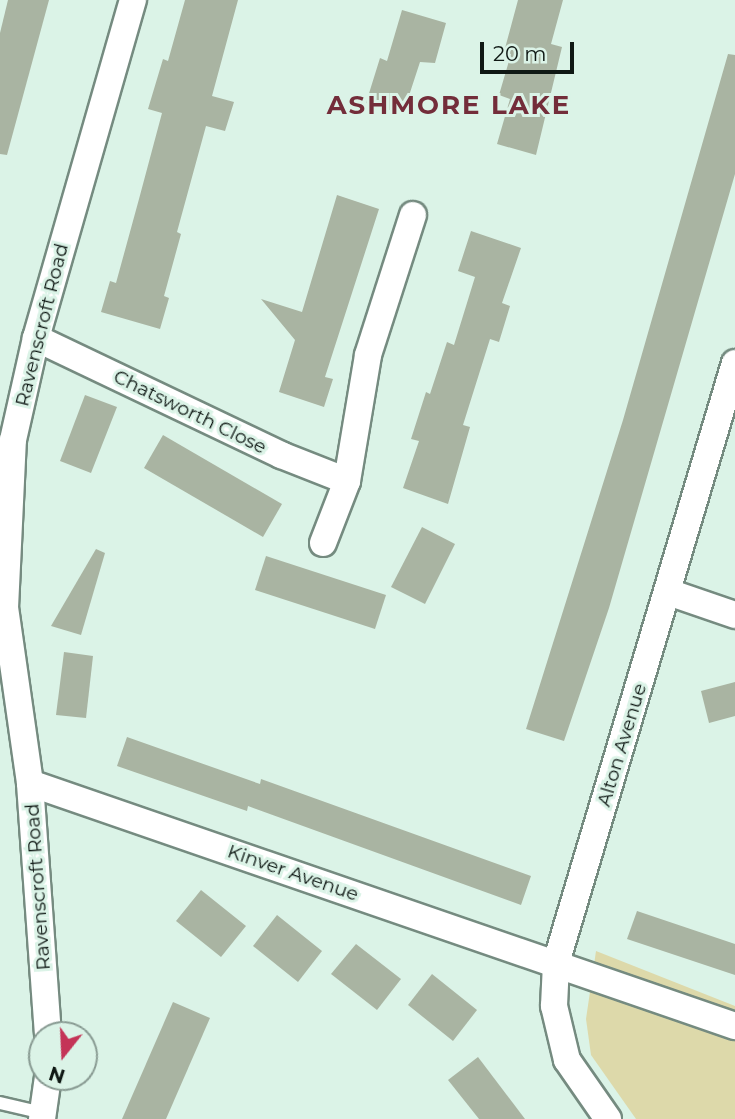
<!DOCTYPE html>
<style>
body{margin:0}
#map{position:relative;width:735px;height:1119px;overflow:hidden;background:#dbf3e7;font-family:Montserrat,sans-serif}
div>[style]{position:absolute}
.green>*{inset:0;background:#ddd9aa}
.building>*{inset:0;background:#a9b4a2}
.roads{filter:drop-shadow(2px 0 #758b80) drop-shadow(-2px 0 #758b80) drop-shadow(0 2px #758b80) drop-shadow(0 -2px #758b80)}
.lane>*{height:12px;margin:-6px;padding:0 6px;transform-origin:6px;border-radius:6px;background:#fff}
.street>*{height:26px;margin:-13px;padding:0 13px;transform-origin:13px;border-radius:13px;background:#fff}
span{translate:-50% -50%;white-space:nowrap;text-align:center;line-height:1.15;-webkit-text-stroke:6px #dbf3e7;paint-order:stroke}
.street-label{font-size:19px;color:#0f1814}
.district-label{font-size:26px;color:#732d3a;font-weight:700;letter-spacing:2px}
.north{position:absolute;left:28px;top:1021px;width:70px;height:70px;box-sizing:border-box;background:#dbf3e7;border:2px solid #899b93;border-radius:50%;rotate:198deg;font-size:19px;font-weight:700;line-height:28px;text-align:center;color:#0f1814}
.north::after{content:'';display:block;margin:auto;width:24px;height:32px;background:#c43457;clip-path:polygon(50% 0,100% 100%,50% 72%,0 100%)}
.scale{position:absolute;left:480px;top:42px;width:94px;height:32px;box-sizing:border-box;border:4px solid #0f1814;border-top:0;padding-left:9px;font-size:21px;line-height:24px;white-space:nowrap;color:#0f1814;-webkit-text-stroke:5px #dbf3e7;paint-order:stroke}
</style>
<div id="map">
<div class="green">
<i style="clip-path:polygon(596px 951px,735px 1006px,735px 1119px,636px 1119px,591px 1055px,586px 1019px)"></i>
</div>
<div class="building">
<i style="clip-path:polygon(8px 0,49px 0,7px 155px,0 154px,0 33px)"></i>
<i style="clip-path:polygon(185px 0,238px 0,212px 96px,234px 102px,225px 131px,206px 126px,177px 232px,181px 234px,164px 296px,169px 298px,160px 329px,101px 312px,110px 281px,116px 283px,139px 199px,162px 113px,148px 109px,163px 59px,168px 61px)"></i>
<i style="clip-path:polygon(518px 0,563px 0,551px 44px,562px 47px,536px 155px,497px 144px,510px 99px,499px 95px,511px 54px,504px 52px)"></i>
<i style="clip-path:polygon(402px 10px,446px 23px,435px 63px,420px 62px,403px 114px,366px 103px,380px 58px,387px 61px)"></i>
<i style="clip-path:polygon(728px 54px,735px 55px,735px 174px,609px 608px,564px 741px,526px 729px,623px 420px)"></i>
<i style="clip-path:polygon(337px 195px,379px 209px,325px 377px,333px 379px,324px 407px,279px 392px,295px 340px,261px 299px,302px 312px)"></i>
<i style="clip-path:polygon(471px 231px,521px 248px,502px 303px,510px 306px,499px 342px,490px 339px,463px 425px,470px 427px,448px 504px,403px 488px,419px 441px,411px 439px,426px 392px,430px 394px,447px 342px,454px 345px,475px 277px,458px 271px)"></i>
<i style="clip-path:polygon(85px 395px,117px 407px,91px 473px,60px 461px)"></i>
<i style="clip-path:polygon(163px 435px,282px 504px,263px 537px,144px 468px)"></i>
<i style="clip-path:polygon(422px 527px,455px 544px,425px 604px,391px 587px)"></i>
<i style="clip-path:polygon(96px 549px,105px 553px,81px 635px,51px 626px)"></i>
<i style="clip-path:polygon(266px 556px,386px 595px,375px 629px,255px 590px)"></i>
<i style="clip-path:polygon(64px 652px,93px 656px,86px 718px,56px 715px)"></i>
<i style="clip-path:polygon(735px 682px,735px 716px,709px 723px,701px 691px)"></i>
<i style="clip-path:polygon(127px 737px,260px 784px,261px 779px,531px 876px,521px 905px,248px 806px,247px 811px,117px 766px)"></i>
<i style="clip-path:polygon(201px 890px,246px 926px,221px 957px,176px 921px)"></i>
<i style="clip-path:polygon(637px 911px,735px 944px,735px 975px,627px 939px)"></i>
<i style="clip-path:polygon(277px 915px,322px 951px,298px 982px,253px 946px)"></i>
<i style="clip-path:polygon(356px 944px,401px 979px,377px 1010px,331px 974px)"></i>
<i style="clip-path:polygon(432px 974px,477px 1010px,453px 1041px,408px 1005px)"></i>
<i style="clip-path:polygon(173px 1002px,210px 1018px,166px 1119px,122px 1119px)"></i>
<i style="clip-path:polygon(478px 1057px,525px 1119px,479px 1119px,448px 1080px)"></i>
</div>
<div class="roads">
<div class="lane">
<i style="left:0;top:1103px;width:44px;rotate:13.1deg"></i>
</div>
<div class="street">
<i style="left:36px;top:338px;width:272px;rotate:25.5deg"></i>
<i style="left:281px;top:455px;width:71px;rotate:21.5deg"></i>
<i style="left:323px;top:543px;width:66px;rotate:-68.8deg"></i>
<i style="left:347px;top:481px;width:128px;rotate:-80.5deg"></i>
<i style="left:368px;top:355px;width:147px;rotate:-72.2deg"></i>
<i style="left:668px;top:592px;width:71px;rotate:18.9deg"></i>
<i style="left:30px;top:783px;width:746px;rotate:19.02deg"></i>
<i style="left:48px;top:1035px;width:253px;rotate:-94.1deg"></i>
<i style="left:30px;top:783px;width:177px;rotate:-98.1deg"></i>
<i style="left:5px;top:608px;width:168px;rotate:-87.3deg"></i>
<i style="left:13px;top:440px;width:105px;rotate:-77.3deg"></i>
<i style="left:36px;top:338px;width:352px;rotate:-74deg"></i>
<i style="left:42px;top:1119px;width:42px;rotate:-81.9deg"></i>
<i style="left:608px;top:1119px;width:72px;rotate:-124.8deg"></i>
<i style="left:567px;top:1060px;width:56px;rotate:-103.5deg"></i>
<i style="left:554px;top:1006px;width:43px;rotate:-87.3deg"></i>
<i style="left:556px;top:963px;width:626px;rotate:-73.39deg"></i>
</div>
</div>
<div class="street-label">
<span style="left:42px;top:325px;rotate:-76deg">Ravenscroft Road</span>
<span style="left:190px;top:412px;rotate:26deg">Chatsworth Close</span>
<span style="left:622px;top:745px;rotate:-73deg">Alton Avenue</span>
<span style="left:293px;top:873px;rotate:19deg">Kinver Avenue</span>
<span style="left:38px;top:887px;rotate:-94deg">Ravenscroft Road</span>
</div>
<div class="district-label">
<span style="left:449px;top:106px">ASHMORE LAKE</span>
</div>
<div class="north">N</div>
<div class="scale">20 m</div>
</div>
